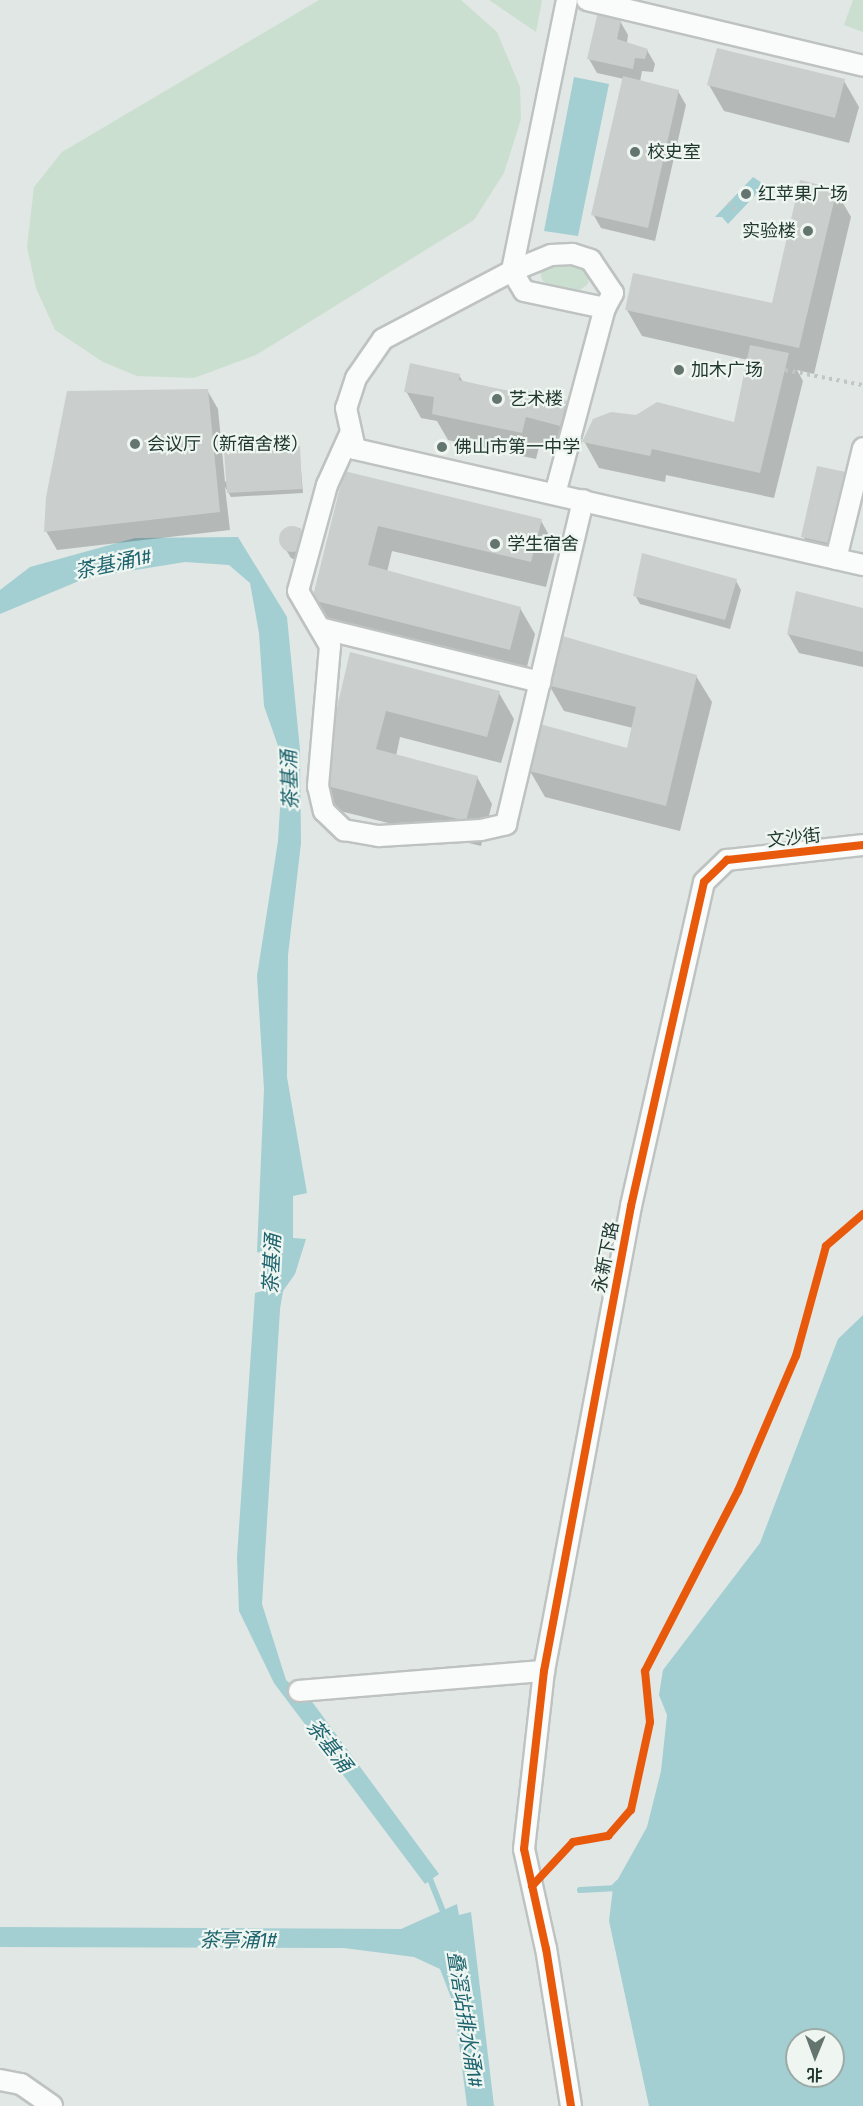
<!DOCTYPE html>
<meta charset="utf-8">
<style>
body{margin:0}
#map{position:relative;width:863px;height:2106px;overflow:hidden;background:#e1e7e4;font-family:"Fira Sans Condensed","Noto Sans SC",sans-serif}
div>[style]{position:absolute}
.green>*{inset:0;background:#cadfd0}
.water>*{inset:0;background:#a3ced2}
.shadow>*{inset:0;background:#0003}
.stream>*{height:6px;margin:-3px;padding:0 3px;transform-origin:3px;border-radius:3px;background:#a3ced2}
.building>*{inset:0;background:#cacfcd}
.round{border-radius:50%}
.path>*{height:4px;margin-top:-2px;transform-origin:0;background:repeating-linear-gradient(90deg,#bfc7c5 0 3px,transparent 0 7.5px)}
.roads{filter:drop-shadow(2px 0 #bec3c1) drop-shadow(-2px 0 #bec3c1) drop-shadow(0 2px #bec3c1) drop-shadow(0 -2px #bec3c1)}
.minor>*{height:20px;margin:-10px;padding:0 10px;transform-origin:10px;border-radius:10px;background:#fafbfb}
.cycleway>*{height:8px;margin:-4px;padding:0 4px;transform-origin:4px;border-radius:4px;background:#e8590c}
.dots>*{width:16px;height:16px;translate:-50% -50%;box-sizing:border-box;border:3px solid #eff6f2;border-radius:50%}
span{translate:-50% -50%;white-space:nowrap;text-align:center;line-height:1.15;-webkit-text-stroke:4.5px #eff6f2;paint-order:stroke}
.poi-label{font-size:18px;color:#213831}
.left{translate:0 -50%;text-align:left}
.right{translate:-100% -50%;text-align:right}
.street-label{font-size:18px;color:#213831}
.water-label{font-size:20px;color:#1f656f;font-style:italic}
.north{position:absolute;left:785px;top:2028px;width:60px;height:60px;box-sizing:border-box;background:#eff6f2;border:2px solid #9daaa5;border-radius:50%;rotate:181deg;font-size:16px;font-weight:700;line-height:24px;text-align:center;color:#213831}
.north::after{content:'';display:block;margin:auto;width:21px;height:27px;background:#647570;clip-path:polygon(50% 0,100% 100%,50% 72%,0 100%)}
</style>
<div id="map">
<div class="green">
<i style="clip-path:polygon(319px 0,461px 0,497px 32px,520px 87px,521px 119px,504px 173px,474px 220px,256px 355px,194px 378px,137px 376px,103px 362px,55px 330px,36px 288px,27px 247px,34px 187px,62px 152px)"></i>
<i style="clip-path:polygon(489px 0,542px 0,536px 32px)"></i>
<i style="clip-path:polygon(853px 0,863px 0,863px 32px,844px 25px)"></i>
<i style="clip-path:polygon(575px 263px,586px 267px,589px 276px,588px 284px,577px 292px,550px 287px,542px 280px,540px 270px,549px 265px)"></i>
</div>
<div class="water">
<i style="clip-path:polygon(574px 77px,609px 84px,578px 236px,544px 231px)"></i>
<i style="clip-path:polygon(753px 177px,765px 185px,728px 224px,722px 217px,715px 217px)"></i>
<i style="clip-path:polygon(238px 537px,287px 617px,300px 750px,301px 843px,288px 955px,287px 1077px,307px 1193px,293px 1196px,293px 1238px,306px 1239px,295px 1274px,283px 1291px,280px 1309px,262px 1604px,286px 1680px,313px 1703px,439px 1874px,425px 1884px,274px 1683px,239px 1611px,237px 1557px,255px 1293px,266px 1290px,267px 1254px,257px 1252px,264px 1089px,257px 976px,278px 841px,283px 760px,264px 706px,259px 633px,250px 583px,229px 565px,185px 562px,86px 578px,0 614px,0 590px,30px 567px,135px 538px)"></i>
<i style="clip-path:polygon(evenodd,863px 1315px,863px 2106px,649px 2106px,609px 1921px,613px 1888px,647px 1827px,661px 1771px,667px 1715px,659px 1695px,663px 1670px,760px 1543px,838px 1339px,863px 1315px,797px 2040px,833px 2040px,833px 2076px,797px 2076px,797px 2040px)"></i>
<i style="clip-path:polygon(457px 1904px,459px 1915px,471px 1912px,494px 2106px,467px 2106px,454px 2005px,440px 1969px,414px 1957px,344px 1948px,0 1947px,0 1927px,401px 1929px)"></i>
</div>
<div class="shadow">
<i style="clip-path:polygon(620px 21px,628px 35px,627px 43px,647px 50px,655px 64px,653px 72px,642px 71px,640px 82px,678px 91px,686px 105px,655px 241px,601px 228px,593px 214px,624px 79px,597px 73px,589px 59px)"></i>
<i style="clip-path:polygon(844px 81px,859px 107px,849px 143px,724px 111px,709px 85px)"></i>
<i style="clip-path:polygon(836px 191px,851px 217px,814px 374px,797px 370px,803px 381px,774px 498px,666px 475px,665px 482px,599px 468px,584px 441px,594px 420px,735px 423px,748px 360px,642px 336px,627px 310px,773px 305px)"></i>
<i style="clip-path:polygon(459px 375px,463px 382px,566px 402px,581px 428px,575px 452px,540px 443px,536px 459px,448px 440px,437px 421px,421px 418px,406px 391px)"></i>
<i style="clip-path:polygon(207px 390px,218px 409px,225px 482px,299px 448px,303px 493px,231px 497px,225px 487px,230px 530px,57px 550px,46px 531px)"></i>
<i style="clip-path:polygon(345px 473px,541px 521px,556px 547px,546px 587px,392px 551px,387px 572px,520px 608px,535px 634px,525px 675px,329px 626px,314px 600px)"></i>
<i style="clip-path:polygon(850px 475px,840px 557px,811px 550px,803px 536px)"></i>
<i style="clip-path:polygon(289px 527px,300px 528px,305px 538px,298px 561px,291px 558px,280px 540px,282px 533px)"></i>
<i style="clip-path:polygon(736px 581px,741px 590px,730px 629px,640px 604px,635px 595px)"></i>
<i style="clip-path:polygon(863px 609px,863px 667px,799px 653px,788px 634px)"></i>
<i style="clip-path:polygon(351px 653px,499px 693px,514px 719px,501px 763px,400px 737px,396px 756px,477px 777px,492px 804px,481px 846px,336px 810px,321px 784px)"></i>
<i style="clip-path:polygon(696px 676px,712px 702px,680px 831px,545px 797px,530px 771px,628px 750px,633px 728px,564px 711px,549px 685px)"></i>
</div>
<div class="stream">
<i style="left:428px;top:1874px;width:43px;rotate:68.2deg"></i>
<i style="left:580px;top:1890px;width:33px;rotate:-3deg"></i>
<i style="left:613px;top:1888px;width:7px;rotate:-45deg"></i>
</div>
<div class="building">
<i style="clip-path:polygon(598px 12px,621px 20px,617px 39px,648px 49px,645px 59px,635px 58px,633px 69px,587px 59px)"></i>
<i style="clip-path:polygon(717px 48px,845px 79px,835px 118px,707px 85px)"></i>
<i style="clip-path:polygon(623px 76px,679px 90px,648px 228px,591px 215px)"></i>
<i style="clip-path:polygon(800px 180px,837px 189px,799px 348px,625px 310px,633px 273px,772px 303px)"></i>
<i style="clip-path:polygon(750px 345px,789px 353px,760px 473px,652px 449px,650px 456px,582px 442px,593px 419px,611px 412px,636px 415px,657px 402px,734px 422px)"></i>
<i style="clip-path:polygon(410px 363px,460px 374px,459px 380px,512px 392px,513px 387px,567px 401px,560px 426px,526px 417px,522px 433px,432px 414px,434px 397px,404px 392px)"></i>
<i style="clip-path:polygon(208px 389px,220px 512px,44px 532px,46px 497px,67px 391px)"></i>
<i style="clip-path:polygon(300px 446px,302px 489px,227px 493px,224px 451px)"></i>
<i style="clip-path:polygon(817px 466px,851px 473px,832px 544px,801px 537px)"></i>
<i style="clip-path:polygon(344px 471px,542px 519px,531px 562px,378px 526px,368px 565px,521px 607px,510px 650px,312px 600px)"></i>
<i class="round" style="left:279px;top:526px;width:26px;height:26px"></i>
<i style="clip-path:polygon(642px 553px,737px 579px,725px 620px,633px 596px)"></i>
<i style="clip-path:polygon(796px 591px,863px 608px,863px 652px,787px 634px)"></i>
<i style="clip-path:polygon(559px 635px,697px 675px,666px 806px,529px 771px,540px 724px,627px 748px,636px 707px,547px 685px)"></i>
<i style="clip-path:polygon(350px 652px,500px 691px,487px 737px,386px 711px,376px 749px,478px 776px,466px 821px,319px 784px)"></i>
</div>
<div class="path">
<i style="left:742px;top:190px;width:13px;rotate:42deg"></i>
<i style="left:729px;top:202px;width:13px;rotate:48deg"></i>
<i style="left:785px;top:370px;width:79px;rotate:10.9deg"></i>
</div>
<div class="roads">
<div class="minor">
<i style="left:567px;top:0;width:277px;rotate:101.5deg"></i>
<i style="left:512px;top:271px;width:23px;rotate:59deg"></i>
<i style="left:524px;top:291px;width:83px;rotate:11.9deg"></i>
<i style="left:587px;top:0;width:284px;rotate:13.4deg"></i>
<i style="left:351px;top:432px;width:58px;rotate:114.4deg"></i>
<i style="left:327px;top:485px;width:110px;rotate:105.3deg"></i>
<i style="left:298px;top:591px;width:64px;rotate:59.8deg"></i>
<i style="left:330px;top:646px;width:141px;rotate:94.9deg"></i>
<i style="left:318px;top:786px;width:26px;rotate:77deg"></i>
<i style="left:324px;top:811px;width:28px;rotate:44deg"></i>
<i style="left:344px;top:830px;width:36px;rotate:10deg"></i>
<i style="left:379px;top:836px;width:102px;rotate:-3.4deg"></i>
<i style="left:481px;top:830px;width:26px;rotate:-13deg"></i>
<i style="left:506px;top:824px;width:333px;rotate:-76.6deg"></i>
<i style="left:555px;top:494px;width:193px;rotate:-75deg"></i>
<i style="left:605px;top:308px;width:17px;rotate:-62deg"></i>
<i style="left:613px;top:293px;width:40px;rotate:-124deg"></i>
<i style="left:591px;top:260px;width:20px;rotate:-162deg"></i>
<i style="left:572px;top:254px;width:21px;rotate:177deg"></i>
<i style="left:551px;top:255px;width:42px;rotate:157.7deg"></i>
<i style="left:512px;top:271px;width:146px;rotate:152.2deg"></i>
<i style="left:383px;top:339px;width:47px;rotate:124.7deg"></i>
<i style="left:356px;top:378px;width:32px;rotate:108deg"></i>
<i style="left:346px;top:408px;width:42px;rotate:77.6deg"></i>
<i style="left:355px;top:449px;width:521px;rotate:12.86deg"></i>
<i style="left:836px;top:559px;width:114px;rotate:-76.3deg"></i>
<i style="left:320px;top:628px;width:227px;rotate:13.8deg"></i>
<i style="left:299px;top:1691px;width:246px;rotate:-4.7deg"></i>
<i style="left:0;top:2080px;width:21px;rotate:11deg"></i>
<i style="left:21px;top:2084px;width:38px;rotate:35deg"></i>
<i style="left:571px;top:2106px;width:159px;rotate:-99deg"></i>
<i style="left:546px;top:1949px;width:102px;rotate:-102.4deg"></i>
<i style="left:524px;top:1849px;width:179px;rotate:-83.6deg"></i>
<i style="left:544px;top:1671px;width:473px;rotate:-79.4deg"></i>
<i style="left:631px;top:1206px;width:332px;rotate:-77.3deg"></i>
<i style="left:704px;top:882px;width:32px;rotate:-44deg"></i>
<i style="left:727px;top:860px;width:137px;rotate:-6.3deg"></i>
</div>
</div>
<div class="cycleway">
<i style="left:532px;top:1886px;width:60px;rotate:-47deg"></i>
<i style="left:573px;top:1842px;width:36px;rotate:-10deg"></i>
<i style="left:608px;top:1836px;width:35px;rotate:-49deg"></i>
<i style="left:631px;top:1810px;width:90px;rotate:-77.8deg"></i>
<i style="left:650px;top:1722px;width:51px;rotate:-95.6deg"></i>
<i style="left:645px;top:1671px;width:203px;rotate:-62.7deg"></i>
<i style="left:738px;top:1491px;width:147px;rotate:-66.8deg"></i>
<i style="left:796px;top:1356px;width:114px;rotate:-74.7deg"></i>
<i style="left:826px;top:1246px;width:49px;rotate:-40.9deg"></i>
<i style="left:571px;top:2106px;width:159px;rotate:-99deg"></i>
<i style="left:546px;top:1949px;width:102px;rotate:-102.4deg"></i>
<i style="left:524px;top:1849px;width:179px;rotate:-83.6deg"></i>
<i style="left:544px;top:1671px;width:473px;rotate:-79.4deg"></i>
<i style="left:631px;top:1206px;width:332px;rotate:-77.3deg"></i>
<i style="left:704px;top:882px;width:32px;rotate:-44deg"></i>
<i style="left:727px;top:860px;width:137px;rotate:-6.3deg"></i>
</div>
<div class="dots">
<i style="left:635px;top:152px;background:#647570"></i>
<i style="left:746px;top:194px;background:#647570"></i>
<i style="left:808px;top:231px;background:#647570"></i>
<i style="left:679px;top:370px;background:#647570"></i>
<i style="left:497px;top:399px;background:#647570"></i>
<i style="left:135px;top:444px;background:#647570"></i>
<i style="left:442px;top:447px;background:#647570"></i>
<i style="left:495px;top:544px;background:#647570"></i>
</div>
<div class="poi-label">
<span class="left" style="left:647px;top:152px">校史室</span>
<span class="left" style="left:758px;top:194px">红苹果广场</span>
<span class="right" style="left:796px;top:231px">实验楼</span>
<span class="left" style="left:691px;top:370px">加木广场</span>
<span class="left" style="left:509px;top:399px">艺术楼</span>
<span class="left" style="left:147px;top:444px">会议厅（新宿舍楼）</span>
<span class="left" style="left:454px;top:447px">佛山市第一中学</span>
<span class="left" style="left:507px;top:544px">学生宿舍</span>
</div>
<div class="street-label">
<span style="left:794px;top:838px;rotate:-6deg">文沙街</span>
<span style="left:606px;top:1257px;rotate:-79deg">永新下路</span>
</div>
<div class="water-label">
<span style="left:113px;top:564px;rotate:-12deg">茶基涌1#</span>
<span style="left:290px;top:780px;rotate:-92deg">茶基涌</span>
<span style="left:272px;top:1264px;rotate:-87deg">茶基涌</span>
<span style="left:329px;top:1746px;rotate:52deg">茶基涌</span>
<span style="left:238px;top:1940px">茶亭涌1#</span>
<span style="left:465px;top:2019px;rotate:81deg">叠滘站排水涌1#</span>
</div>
<div class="north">北</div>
</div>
